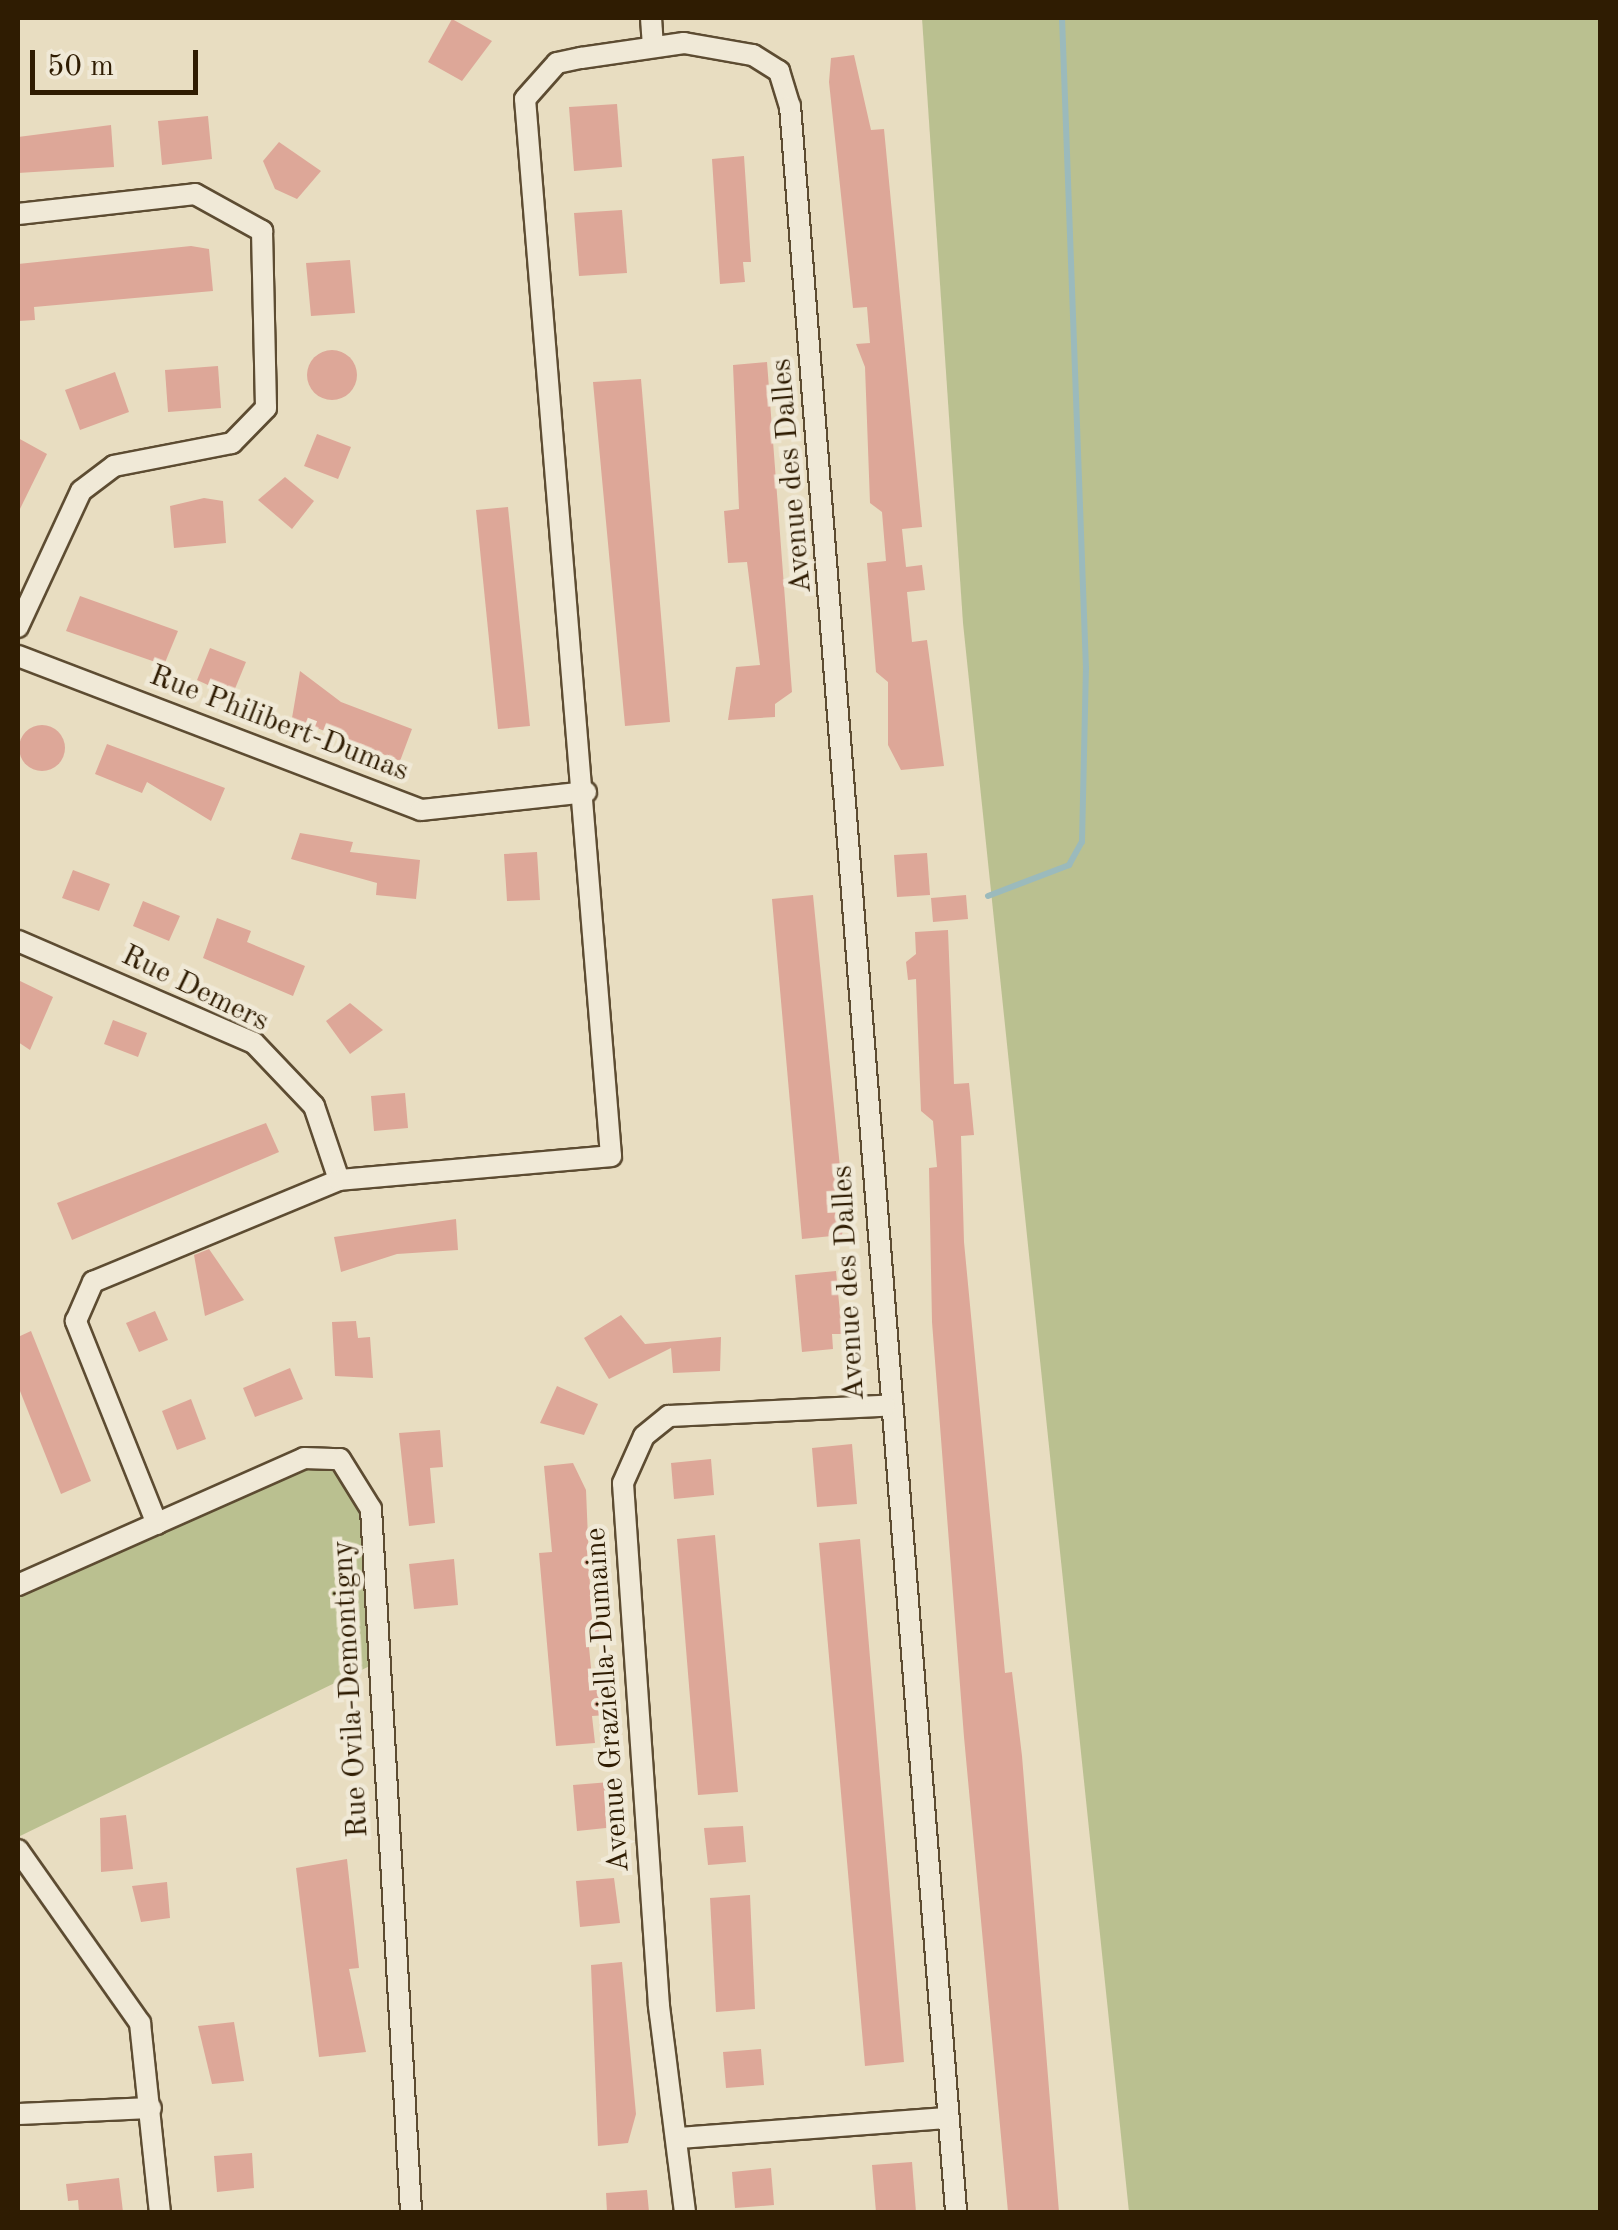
<!DOCTYPE html>
<style>
body{margin:0}
#map{position:relative;width:1618px;height:2230px;overflow:hidden;background:#e8ddc1;font-family:"Old Standard TT",serif}
div>[style]{position:absolute}
.green>*{inset:0;background:#bac090}
.stream>*{height:6px;margin:-3px;padding:0 3px;transform-origin:3px;border-radius:3px;background:#9bbabc}
.building>*{inset:0;background:#dda798}
.round{border-radius:50%}
.roads{filter:drop-shadow(2px 0 #5d4c32) drop-shadow(-2px 0 #5d4c32) drop-shadow(0 2px #5d4c32) drop-shadow(0 -2px #5d4c32)}
.street>*{height:20px;margin:-10px;padding:0 10px;transform-origin:10px;border-radius:10px;background:#f0e9d7}
span{translate:-50% -50%;white-space:nowrap;text-align:center;line-height:1.15;-webkit-text-stroke:9px #f0e9d7;paint-order:stroke}
.street-label{font-size:30px;color:#2f1c02}
.frame{position:absolute;inset:0;border:20px solid #2f1c02;pointer-events:none}
.scale{position:absolute;left:30px;top:50px;width:168px;height:45px;box-sizing:border-box;border:5px solid #2f1c02;border-top:0;padding-left:12px;font-size:30px;line-height:35px;white-space:nowrap;color:#2f1c02;-webkit-text-stroke:8px #f0e9d7;paint-order:stroke}
</style>
<div id="map">
<div class="green">
<i style="clip-path:polygon(922px 18px,1600px 18px,1600px 2212px,1129px 2212px,963px 623px)"></i>
<i style="clip-path:polygon(304px 1458px,340px 1459px,371px 1509px,380px 1661px,18px 1837px,18px 1585px)"></i>
</div>
<div class="stream">
<i style="left:988px;top:896px;width:87px;rotate:-20.9deg"></i>
<i style="left:1069px;top:865px;width:26px;rotate:-61deg"></i>
<i style="left:1082px;top:842px;width:173px;rotate:-88.7deg"></i>
<i style="left:1086px;top:669px;width:651px;rotate:-92.11deg"></i>
</div>
<div class="building">
<i style="clip-path:polygon(452px 19px,492px 41px,462px 81px,428px 62px)"></i>
<i style="clip-path:polygon(854px 55px,871px 130px,884px 129px,922px 527px,902px 529px,906px 567px,922px 565px,925px 590px,907px 592px,912px 642px,927px 640px,944px 766px,901px 770px,888px 745px,888px 682px,876px 672px,867px 563px,886px 561px,882px 512px,870px 503px,865px 367px,856px 344px,870px 343px,867px 307px,853px 308px,829px 82px,831px 58px)"></i>
<i style="clip-path:polygon(617px 104px,622px 167px,574px 171px,569px 107px)"></i>
<i style="clip-path:polygon(208px 116px,212px 159px,162px 165px,158px 121px)"></i>
<i style="clip-path:polygon(111px 125px,114px 167px,18px 173px,18px 137px)"></i>
<i style="clip-path:polygon(279px 142px,321px 171px,297px 199px,275px 189px,263px 161px)"></i>
<i style="clip-path:polygon(744px 156px,751px 262px,743px 262px,745px 282px,720px 284px,712px 159px)"></i>
<i style="clip-path:polygon(622px 210px,627px 273px,579px 276px,574px 213px)"></i>
<i style="clip-path:polygon(191px 246px,209px 249px,213px 291px,34px 307px,35px 320px,18px 321px,18px 264px)"></i>
<i style="clip-path:polygon(350px 260px,355px 313px,311px 316px,306px 263px)"></i>
<i class="round" style="left:307px;top:350px;width:50px;height:50px"></i>
<i style="clip-path:polygon(767px 362px,792px 692px,775px 704px,775px 717px,728px 720px,736px 667px,760px 665px,747px 562px,728px 563px,724px 511px,739px 509px,733px 365px)"></i>
<i style="clip-path:polygon(218px 366px,221px 408px,168px 412px,165px 370px)"></i>
<i style="clip-path:polygon(115px 372px,129px 412px,80px 430px,65px 390px)"></i>
<i style="clip-path:polygon(641px 379px,670px 722px,625px 726px,593px 382px)"></i>
<i style="clip-path:polygon(317px 434px,351px 447px,338px 479px,304px 466px)"></i>
<i style="clip-path:polygon(18px 438px,47px 454px,18px 513px)"></i>
<i style="clip-path:polygon(285px 477px,314px 501px,292px 529px,258px 500px)"></i>
<i style="clip-path:polygon(204px 498px,223px 501px,226px 543px,174px 548px,170px 506px)"></i>
<i style="clip-path:polygon(508px 507px,530px 726px,498px 729px,476px 510px)"></i>
<i style="clip-path:polygon(80px 596px,178px 631px,164px 665px,66px 631px)"></i>
<i style="clip-path:polygon(210px 648px,246px 662px,232px 696px,197px 680px)"></i>
<i style="clip-path:polygon(300px 671px,341px 702px,412px 729px,400px 761px,292px 718px)"></i>
<i class="round" style="left:19px;top:725px;width:46px;height:46px"></i>
<i style="clip-path:polygon(107px 744px,225px 788px,211px 821px,147px 782px,142px 793px,95px 774px)"></i>
<i style="clip-path:polygon(300px 833px,353px 842px,350px 852px,420px 860px,416px 899px,376px 895px,377px 883px,291px 859px)"></i>
<i style="clip-path:polygon(537px 852px,540px 900px,507px 901px,504px 854px)"></i>
<i style="clip-path:polygon(927px 853px,930px 895px,897px 897px,894px 855px)"></i>
<i style="clip-path:polygon(73px 870px,110px 884px,99px 911px,62px 898px)"></i>
<i style="clip-path:polygon(813px 895px,845px 1218px,842px 1235px,802px 1239px,772px 899px)"></i>
<i style="clip-path:polygon(966px 895px,968px 919px,933px 922px,931px 898px)"></i>
<i style="clip-path:polygon(143px 901px,180px 916px,169px 941px,133px 926px)"></i>
<i style="clip-path:polygon(217px 918px,251px 931px,247px 942px,305px 966px,293px 996px,203px 958px)"></i>
<i style="clip-path:polygon(948px 930px,954px 1084px,969px 1083px,974px 1135px,961px 1136px,964px 1242px,1005px 1673px,1012px 1672px,1022px 1756px,1059px 2212px,1008px 2212px,964px 1737px,932px 1322px,929px 1168px,937px 1167px,933px 1121px,921px 1111px,916px 979px,908px 980px,906px 962px,916px 954px,915px 932px)"></i>
<i style="clip-path:polygon(18px 980px,53px 997px,30px 1050px,18px 1042px)"></i>
<i style="clip-path:polygon(350px 1003px,383px 1030px,350px 1054px,326px 1021px)"></i>
<i style="clip-path:polygon(113px 1020px,147px 1033px,138px 1057px,104px 1044px)"></i>
<i style="clip-path:polygon(405px 1093px,408px 1128px,374px 1131px,371px 1096px)"></i>
<i style="clip-path:polygon(266px 1123px,279px 1152px,72px 1240px,57px 1203px)"></i>
<i style="clip-path:polygon(456px 1219px,458px 1250px,397px 1254px,341px 1272px,334px 1237px)"></i>
<i style="clip-path:polygon(209px 1249px,244px 1300px,205px 1316px,194px 1255px)"></i>
<i style="clip-path:polygon(836px 1271px,842px 1334px,832px 1334px,833px 1349px,802px 1352px,795px 1275px)"></i>
<i style="clip-path:polygon(155px 1311px,168px 1340px,139px 1352px,126px 1323px)"></i>
<i style="clip-path:polygon(621px 1315px,645px 1344px,721px 1337px,720px 1371px,673px 1373px,671px 1348px,609px 1379px,584px 1338px)"></i>
<i style="clip-path:polygon(356px 1321px,358px 1338px,370px 1337px,373px 1378px,335px 1376px,332px 1322px)"></i>
<i style="clip-path:polygon(31px 1331px,91px 1481px,61px 1494px,18px 1386px,18px 1337px)"></i>
<i style="clip-path:polygon(290px 1368px,303px 1399px,255px 1417px,243px 1388px)"></i>
<i style="clip-path:polygon(557px 1386px,598px 1404px,584px 1435px,540px 1423px)"></i>
<i style="clip-path:polygon(191px 1399px,206px 1439px,177px 1450px,162px 1411px)"></i>
<i style="clip-path:polygon(440px 1430px,443px 1467px,430px 1468px,435px 1523px,409px 1526px,399px 1433px)"></i>
<i style="clip-path:polygon(852px 1444px,857px 1504px,817px 1507px,812px 1448px)"></i>
<i style="clip-path:polygon(711px 1459px,714px 1495px,674px 1499px,671px 1463px)"></i>
<i style="clip-path:polygon(573px 1463px,586px 1490px,591px 1611px,601px 1636px,588px 1637px,593px 1688px,604px 1687px,607px 1715px,592px 1716px,595px 1743px,556px 1746px,539px 1553px,552px 1552px,544px 1466px)"></i>
<i style="clip-path:polygon(715px 1535px,738px 1792px,698px 1795px,677px 1539px)"></i>
<i style="clip-path:polygon(860px 1539px,904px 2062px,865px 2066px,819px 1543px)"></i>
<i style="clip-path:polygon(454px 1559px,458px 1605px,414px 1609px,409px 1564px)"></i>
<i style="clip-path:polygon(610px 1782px,616px 1807px,606px 1828px,577px 1831px,573px 1785px)"></i>
<i style="clip-path:polygon(126px 1815px,133px 1869px,101px 1872px,100px 1818px)"></i>
<i style="clip-path:polygon(743px 1826px,746px 1862px,708px 1865px,704px 1828px)"></i>
<i style="clip-path:polygon(347px 1859px,359px 1968px,349px 1969px,366px 2052px,319px 2057px,296px 1868px)"></i>
<i style="clip-path:polygon(614px 1878px,620px 1923px,580px 1927px,576px 1881px)"></i>
<i style="clip-path:polygon(167px 1882px,170px 1918px,141px 1922px,132px 1886px)"></i>
<i style="clip-path:polygon(750px 1895px,755px 2009px,716px 2012px,710px 1898px)"></i>
<i style="clip-path:polygon(622px 1962px,636px 2114px,628px 2143px,598px 2146px,591px 1965px)"></i>
<i style="clip-path:polygon(234px 2022px,244px 2081px,212px 2084px,198px 2026px)"></i>
<i style="clip-path:polygon(761px 2049px,764px 2085px,726px 2088px,723px 2052px)"></i>
<i style="clip-path:polygon(252px 2153px,254px 2188px,217px 2192px,214px 2156px)"></i>
<i style="clip-path:polygon(912px 2162px,916px 2212px,876px 2212px,872px 2165px)"></i>
<i style="clip-path:polygon(771px 2168px,774px 2205px,735px 2208px,732px 2172px)"></i>
<i style="clip-path:polygon(119px 2178px,123px 2212px,79px 2212px,78px 2200px,68px 2201px,66px 2184px)"></i>
<i style="clip-path:polygon(647px 2190px,649px 2212px,607px 2212px,606px 2193px)"></i>
</div>
<div class="roads">
<div class="street">
<i style="left:651px;top:18px;width:26px;rotate:86deg"></i>
<i style="left:18px;top:214px;width:178px;rotate:-6.4deg"></i>
<i style="left:195px;top:194px;width:77px;rotate:28.9deg"></i>
<i style="left:262px;top:231px;width:177px;rotate:88.7deg"></i>
<i style="left:266px;top:408px;width:49px;rotate:134.2deg"></i>
<i style="left:232px;top:443px;width:120px;rotate:169deg"></i>
<i style="left:114px;top:466px;width:41px;rotate:142.9deg"></i>
<i style="left:81px;top:491px;width:150px;rotate:114.9deg"></i>
<i style="left:18px;top:656px;width:431px;rotate:20.9deg"></i>
<i style="left:421px;top:810px;width:166px;rotate:-6.2deg"></i>
<i style="left:18px;top:941px;width:257px;rotate:23.4deg"></i>
<i style="left:254px;top:1043px;width:87px;rotate:46.4deg"></i>
<i style="left:314px;top:1106px;width:78px;rotate:71.3deg"></i>
<i style="left:157px;top:1524px;width:219px;rotate:-111.8deg"></i>
<i style="left:76px;top:1321px;width:43px;rotate:-66.4deg"></i>
<i style="left:93px;top:1282px;width:266px;rotate:-22.5deg"></i>
<i style="left:339px;top:1180px;width:273px;rotate:-5deg"></i>
<i style="left:611px;top:1156px;width:1060px;rotate:-94.65deg"></i>
<i style="left:525px;top:99px;width:48px;rotate:-48.4deg"></i>
<i style="left:557px;top:63px;width:25px;rotate:-12deg"></i>
<i style="left:581px;top:58px;width:104px;rotate:-8.3deg"></i>
<i style="left:684px;top:43px;width:70px;rotate:9.9deg"></i>
<i style="left:753px;top:55px;width:31px;rotate:32deg"></i>
<i style="left:779px;top:71px;width:37px;rotate:73deg"></i>
<i style="left:790px;top:106px;width:2113px;rotate:85.49deg"></i>
<i style="left:18px;top:1585px;width:313px;rotate:-23.9deg"></i>
<i style="left:304px;top:1458px;width:36px;rotate:2deg"></i>
<i style="left:340px;top:1459px;width:59px;rotate:58.2deg"></i>
<i style="left:371px;top:1509px;width:704px;rotate:86.74deg"></i>
<i style="left:18px;top:1850px;width:212px;rotate:54.8deg"></i>
<i style="left:140px;top:2023px;width:190px;rotate:84deg"></i>
<i style="left:18px;top:2114px;width:133px;rotate:-2.6deg"></i>
<i style="left:679px;top:2138px;width:268px;rotate:-4.3deg"></i>
<i style="left:685px;top:2212px;width:208px;rotate:-97.2deg"></i>
<i style="left:659px;top:2006px;width:524px;rotate:-93.94deg"></i>
<i style="left:623px;top:1483px;width:51px;rotate:-65.9deg"></i>
<i style="left:644px;top:1436px;width:32px;rotate:-39deg"></i>
<i style="left:669px;top:1416px;width:216px;rotate:-2.7deg"></i>
</div>
</div>
<div class="street-label">
<span style="left:792px;top:476px;rotate:-95deg">Avenue des Dalles</span>
<span style="left:279px;top:724px;rotate:21deg">Rue Philibert-Dumas</span>
<span style="left:195px;top:989px;rotate:26deg">Rue Demers</span>
<span style="left:849px;top:1283px;rotate:-93deg">Avenue des Dalles</span>
<span style="left:351px;top:1689px;rotate:-93deg">Rue Ovila-Demontigny</span>
<span style="left:608px;top:1700px;rotate:-94deg">Avenue Graziella-Dumaine</span>
</div>
<div class="frame"></div>
<div class="scale">50 m</div>
</div>
